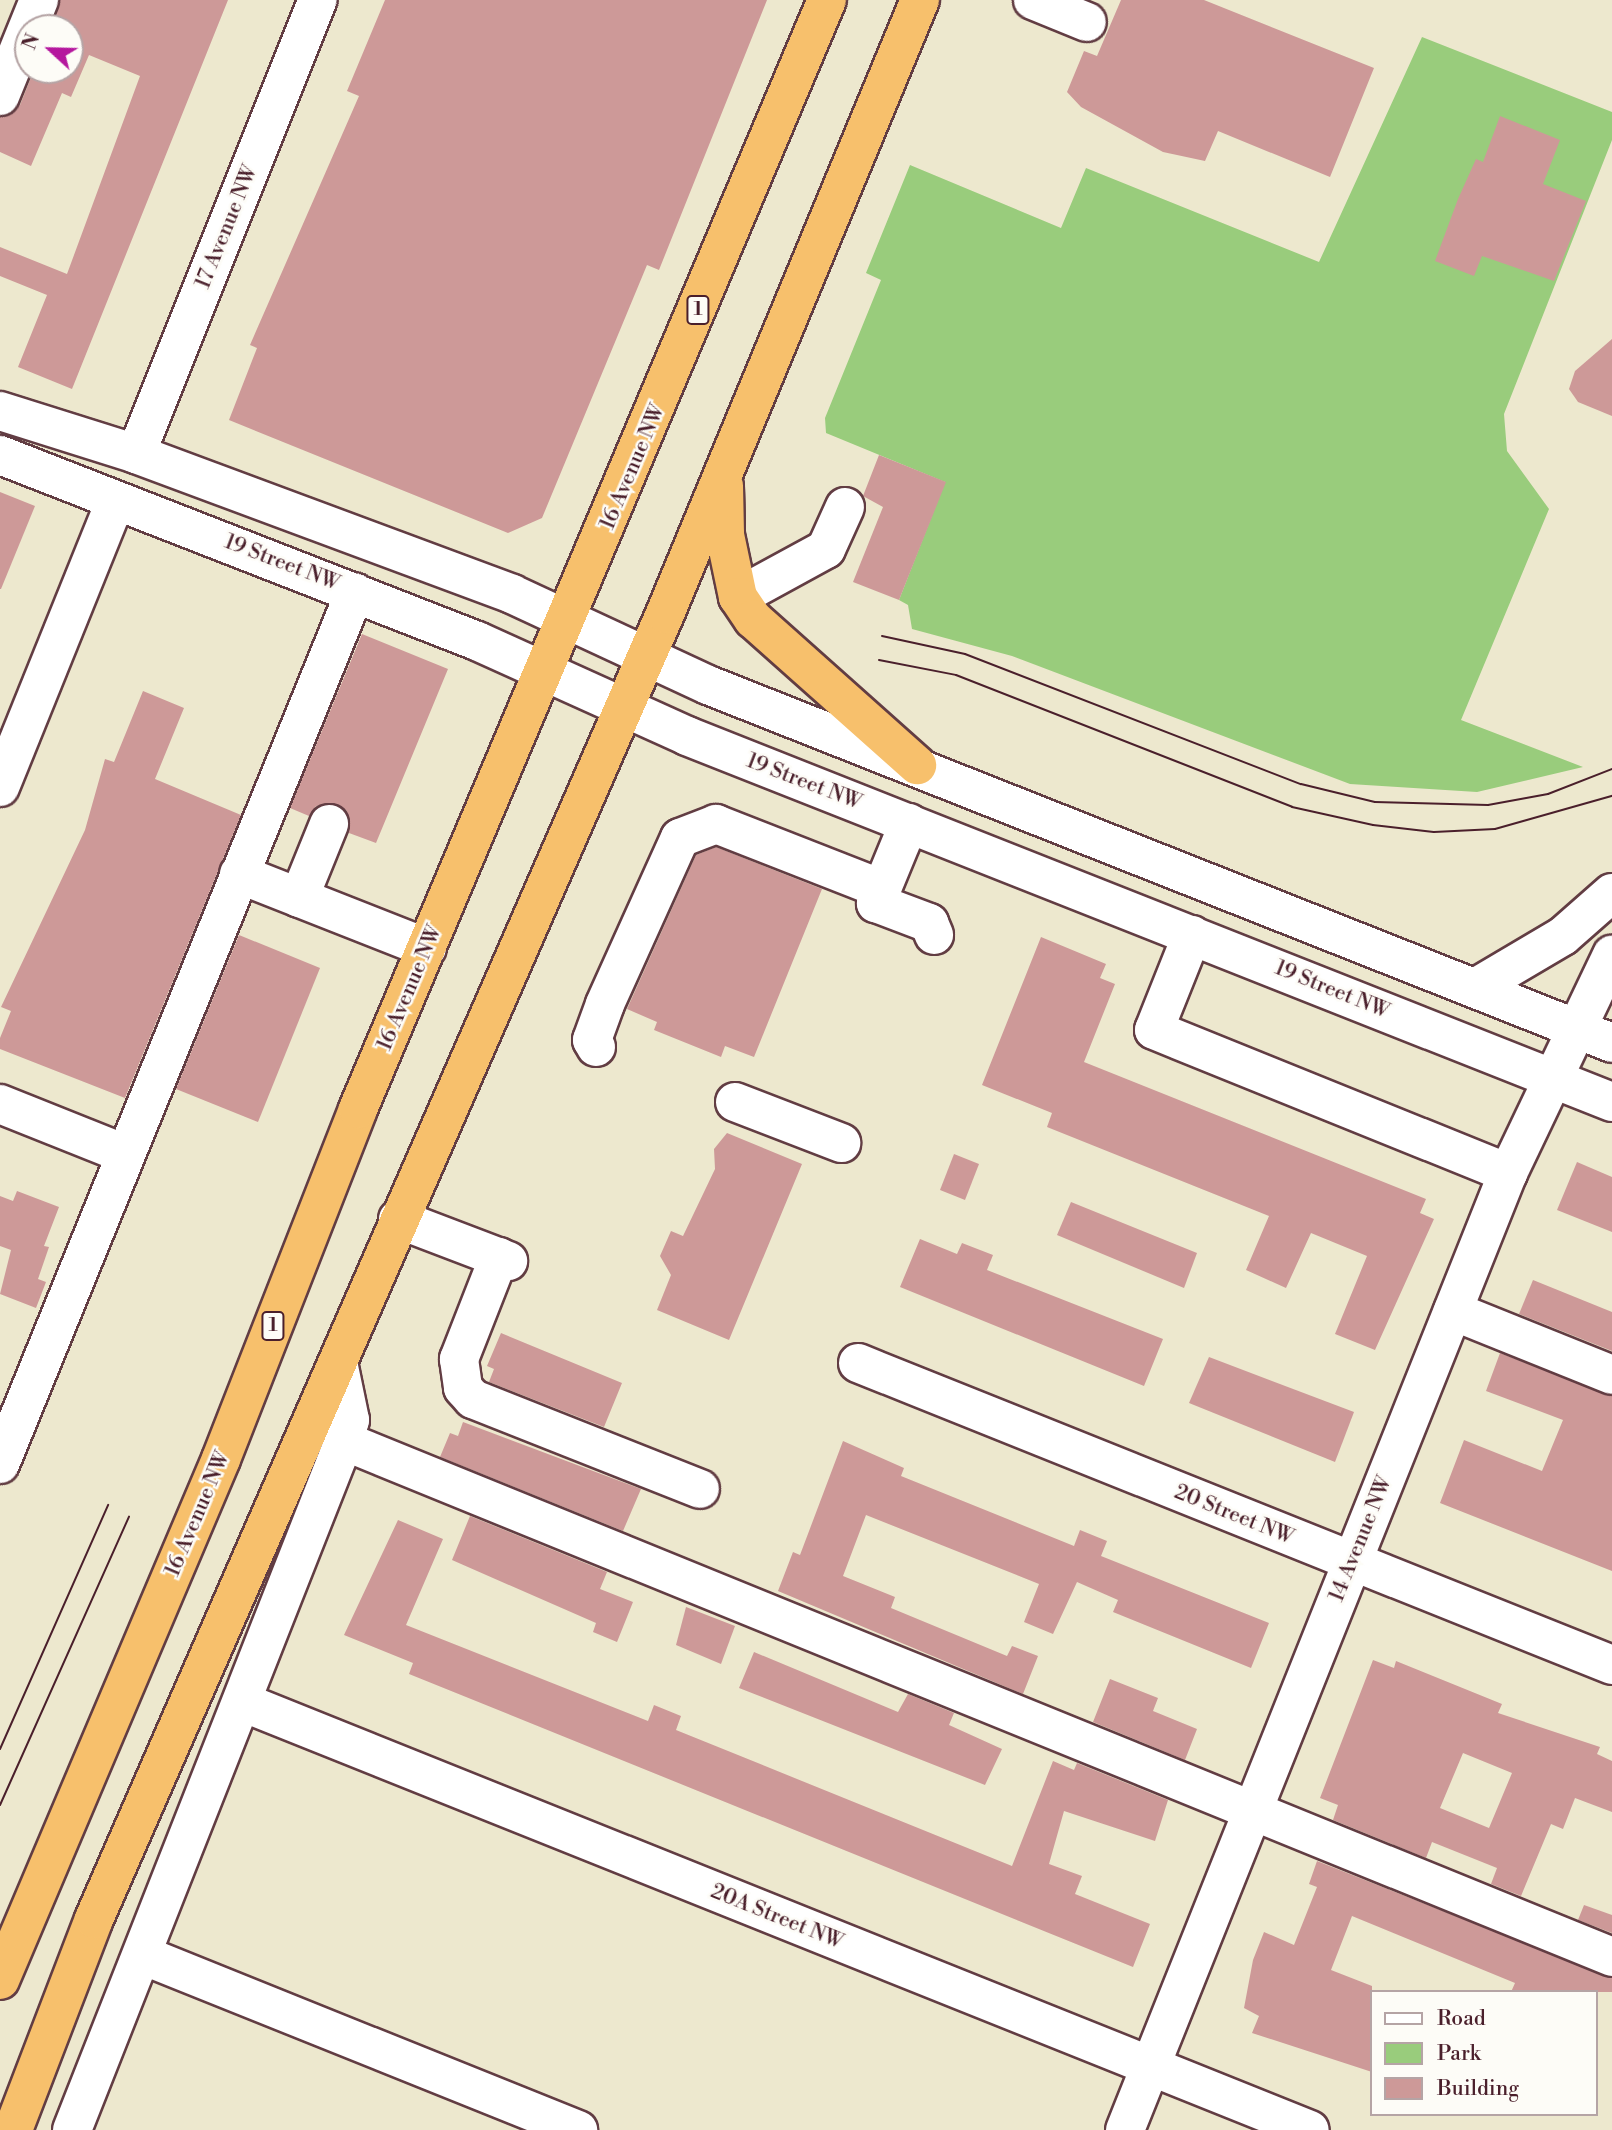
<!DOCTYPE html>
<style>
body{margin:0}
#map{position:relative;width:1612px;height:2130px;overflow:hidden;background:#ede8ce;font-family:"Libre Bodoni",serif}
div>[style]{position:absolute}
.green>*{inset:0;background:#99cc7c}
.building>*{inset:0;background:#cd9998}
.roads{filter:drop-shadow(2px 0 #623d43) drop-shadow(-2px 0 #623d43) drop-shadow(0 2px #623d43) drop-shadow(0 -2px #623d43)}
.minor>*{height:38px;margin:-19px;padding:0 19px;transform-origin:19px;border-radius:19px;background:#fff}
.highway>*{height:38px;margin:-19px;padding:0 19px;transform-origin:19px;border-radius:19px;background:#f7c06c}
.tram>*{height:2px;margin:-1px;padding:0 1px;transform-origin:1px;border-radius:1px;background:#4a1f2b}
span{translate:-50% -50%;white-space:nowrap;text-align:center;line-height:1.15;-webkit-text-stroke:5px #fdfcf7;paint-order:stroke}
.shield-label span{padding:2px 5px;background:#fdfcf7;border:2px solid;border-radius:5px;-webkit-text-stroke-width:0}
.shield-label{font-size:19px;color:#4a1f2b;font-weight:700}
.street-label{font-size:21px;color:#4a1f2b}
.legend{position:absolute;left:1370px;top:1990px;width:228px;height:126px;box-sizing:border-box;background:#fdfcf7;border:2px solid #b5a4a5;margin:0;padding:9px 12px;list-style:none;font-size:21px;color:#4a1f2b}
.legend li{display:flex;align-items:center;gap:14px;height:35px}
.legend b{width:35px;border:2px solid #b5a4a5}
.north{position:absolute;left:14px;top:14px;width:70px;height:70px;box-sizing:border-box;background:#fdfcf7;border:2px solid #b5a4a5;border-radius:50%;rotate:292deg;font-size:19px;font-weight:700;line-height:28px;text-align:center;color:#4a1f2b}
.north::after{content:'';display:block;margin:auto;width:24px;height:32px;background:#b5179e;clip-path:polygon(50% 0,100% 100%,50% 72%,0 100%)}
</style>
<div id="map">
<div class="green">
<i style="clip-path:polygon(1422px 37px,1612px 112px,1612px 140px,1504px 414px,1507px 451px,1549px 509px,1461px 720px,1583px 767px,1477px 792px,1350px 784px,1012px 656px,912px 629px,908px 605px,899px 600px,945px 482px,826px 433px,825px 418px,881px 280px,866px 273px,910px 165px,1061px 228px,1086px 168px,1319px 262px)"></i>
</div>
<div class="building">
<i style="clip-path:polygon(60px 0,228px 0,72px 389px,18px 367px,47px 295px,0 276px,0 247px,67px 274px,140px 76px,89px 55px,71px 97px,62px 93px,31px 166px,0 152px,0 117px,20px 105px,34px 70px,70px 70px,70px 28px,51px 28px)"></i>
<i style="clip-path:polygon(385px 0,767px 0,659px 270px,647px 265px,542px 518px,508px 533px,229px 420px,257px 348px,250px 345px,359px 96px,347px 91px)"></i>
<i style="clip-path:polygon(1121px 0,1204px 0,1374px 68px,1330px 177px,1218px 131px,1205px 161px,1163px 152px,1081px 107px,1067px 92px,1084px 51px,1097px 56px)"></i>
<i style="clip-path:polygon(1500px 116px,1560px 140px,1543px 184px,1586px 201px,1554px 281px,1482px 256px,1474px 276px,1435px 261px,1458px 199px,1476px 159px,1483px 162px)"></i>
<i style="clip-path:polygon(1612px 339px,1612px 416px,1578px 402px,1569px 389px,1575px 371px)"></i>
<i style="clip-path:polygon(879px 455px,946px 482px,899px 600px,853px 582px,883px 507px,863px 496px)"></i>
<i style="clip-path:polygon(0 492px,35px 506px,1px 589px,0 589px)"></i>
<i style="clip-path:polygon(362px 634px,448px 669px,376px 843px,349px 833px,347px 811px,337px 804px,316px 806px,309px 816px,290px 808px)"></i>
<i style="clip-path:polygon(143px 691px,184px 708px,155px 779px,241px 815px,125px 1098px,0 1049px,0 1038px,11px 1011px,1px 1007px,85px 830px,105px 759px,114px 762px)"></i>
<i style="clip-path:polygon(716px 847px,822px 889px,754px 1057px,725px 1046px,721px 1057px,654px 1030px,657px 1022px,627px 1009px,696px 855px)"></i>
<i style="clip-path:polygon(239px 935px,320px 968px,258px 1122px,176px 1089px)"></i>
<i style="clip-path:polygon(1041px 937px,1106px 964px,1100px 978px,1115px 984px,1084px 1062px,1426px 1199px,1420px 1213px,1434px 1219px,1375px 1350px,1335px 1334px,1367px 1256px,1311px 1233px,1286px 1288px,1246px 1270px,1269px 1216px,1047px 1127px,1052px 1113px,982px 1085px)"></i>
<i style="clip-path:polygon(727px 1133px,802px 1164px,729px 1340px,657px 1310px,671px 1275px,660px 1256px,671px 1231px,683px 1236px,715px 1169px,714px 1149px)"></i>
<i style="clip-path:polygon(954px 1154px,979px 1164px,965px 1200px,940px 1190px)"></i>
<i style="clip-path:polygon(1577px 1162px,1612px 1177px,1612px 1232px,1557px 1210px)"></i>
<i style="clip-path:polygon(17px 1191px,59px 1207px,44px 1246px,49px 1247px,38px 1279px,46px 1282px,36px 1308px,0 1294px,11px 1250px,0 1246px,0 1196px,13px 1201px)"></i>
<i style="clip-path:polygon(1071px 1202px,1197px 1253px,1184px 1288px,1057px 1235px)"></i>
<i style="clip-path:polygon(920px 1239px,957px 1254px,962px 1243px,993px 1255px,987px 1270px,1163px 1339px,1144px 1386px,900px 1287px)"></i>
<i style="clip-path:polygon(1533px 1280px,1612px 1312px,1612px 1351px,1519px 1314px)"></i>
<i style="clip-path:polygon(501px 1333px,622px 1383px,604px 1427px,489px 1382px,494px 1369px,487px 1366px)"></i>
<i style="clip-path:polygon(1500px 1353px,1612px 1396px,1612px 1571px,1440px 1503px,1464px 1440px,1542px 1471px,1563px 1420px,1486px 1391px)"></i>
<i style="clip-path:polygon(1209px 1357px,1354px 1412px,1335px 1462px,1189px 1403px)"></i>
<i style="clip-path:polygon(463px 1422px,641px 1489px,623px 1531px,440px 1457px,450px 1433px,458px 1436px)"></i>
<i style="clip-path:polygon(843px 1441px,904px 1468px,901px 1476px,1074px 1546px,1080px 1530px,1107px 1541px,1101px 1556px,1269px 1623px,1251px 1668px,1113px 1612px,1118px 1600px,1077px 1582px,1053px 1634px,1024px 1622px,1039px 1584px,866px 1515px,843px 1576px,895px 1597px,891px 1608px,1007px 1656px,1012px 1646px,1038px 1656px,1023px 1694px,778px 1591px,793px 1552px,800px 1555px)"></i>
<i style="clip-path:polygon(470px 1516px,607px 1572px,600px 1589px,633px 1602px,617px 1642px,593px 1632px,596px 1623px,452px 1560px)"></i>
<i style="clip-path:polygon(398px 1520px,443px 1539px,406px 1625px,648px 1721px,654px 1705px,681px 1716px,676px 1730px,1012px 1866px,1053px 1761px,1074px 1770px,1077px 1763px,1168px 1800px,1155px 1841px,1064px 1811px,1049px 1864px,1082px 1876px,1075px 1894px,1150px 1924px,1133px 1967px,409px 1674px,413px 1663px,344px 1635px)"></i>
<i style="clip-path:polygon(686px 1607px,735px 1626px,721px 1664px,676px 1645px)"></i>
<i style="clip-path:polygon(754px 1652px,898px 1712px,908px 1694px,954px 1713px,949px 1725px,1002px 1749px,985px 1785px,739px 1688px)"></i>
<i style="clip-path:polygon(evenodd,1373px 1660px,1394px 1668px,1396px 1661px,1502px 1704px,1498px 1713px,1600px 1747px,1597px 1754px,1612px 1761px,1612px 1812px,1575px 1798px,1563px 1829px,1551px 1824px,1521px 1896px,1491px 1884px,1497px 1868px,1432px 1842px,1426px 1858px,1333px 1820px,1338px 1805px,1320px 1798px,1373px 1660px,1463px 1753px,1512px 1773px,1489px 1828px,1440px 1808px,1463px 1753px)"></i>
<i style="clip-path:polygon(1110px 1679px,1158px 1698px,1153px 1711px,1197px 1729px,1185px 1760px,1093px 1722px)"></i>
<i style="clip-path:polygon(1317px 1861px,1612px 1978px,1612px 1992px,1511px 1992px,1515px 1983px,1352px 1916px,1331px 1970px,1372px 1986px,1372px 2072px,1252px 2033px,1259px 2016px,1244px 2008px,1253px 1960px,1264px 1932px,1294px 1945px,1317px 1887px,1309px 1884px)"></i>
<i style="clip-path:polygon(1584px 1905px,1612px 1915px,1612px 1933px,1578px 1920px)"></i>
</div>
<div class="roads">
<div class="minor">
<i style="left:1033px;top:0;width:58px;rotate:22.2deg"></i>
<i style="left:0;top:96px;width:104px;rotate:-67.9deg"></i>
<i style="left:0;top:411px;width:143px;rotate:17.5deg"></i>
<i style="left:136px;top:454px;width:401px;rotate:20.4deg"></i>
<i style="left:512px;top:594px;width:216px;rotate:24.9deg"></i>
<i style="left:708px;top:685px;width:972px;rotate:21.6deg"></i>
<i style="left:136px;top:454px;width:489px;rotate:-68.2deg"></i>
<i style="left:0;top:455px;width:512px;rotate:21.3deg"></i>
<i style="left:477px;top:641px;width:230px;rotate:24.3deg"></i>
<i style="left:687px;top:736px;width:995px;rotate:21.59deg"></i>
<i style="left:738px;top:597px;width:100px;rotate:-28.6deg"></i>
<i style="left:826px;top:549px;width:46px;rotate:-65.7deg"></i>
<i style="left:0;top:787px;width:307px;rotate:-68deg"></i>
<i style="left:909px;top:823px;width:87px;rotate:112.4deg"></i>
<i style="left:876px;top:903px;width:57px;rotate:20.7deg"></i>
<i style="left:929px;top:923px;width:13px;rotate:67deg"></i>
<i style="left:239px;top:874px;width:202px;rotate:21.5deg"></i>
<i style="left:299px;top:898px;width:80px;rotate:-67.9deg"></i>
<i style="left:1192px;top:935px;width:102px;rotate:111.8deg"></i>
<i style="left:1154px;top:1030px;width:382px;rotate:22deg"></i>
<i style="left:1475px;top:988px;width:102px;rotate:-30.6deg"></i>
<i style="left:1563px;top:936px;width:65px;rotate:-41.3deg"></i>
<i style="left:596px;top:1047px;width:8px;rotate:-120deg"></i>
<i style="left:592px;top:1040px;width:38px;rotate:-70deg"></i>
<i style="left:605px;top:1004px;width:182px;rotate:-65.7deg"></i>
<i style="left:680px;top:838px;width:39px;rotate:-21deg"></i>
<i style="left:716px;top:824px;width:178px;rotate:21.4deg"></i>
<i style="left:735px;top:1102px;width:114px;rotate:21.1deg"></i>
<i style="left:0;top:1104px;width:135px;rotate:21.8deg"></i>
<i style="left:398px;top:1219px;width:118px;rotate:20.9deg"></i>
<i style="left:499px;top:1257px;width:110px;rotate:111.4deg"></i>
<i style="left:459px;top:1359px;width:29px;rotate:82deg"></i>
<i style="left:463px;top:1388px;width:15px;rotate:48deg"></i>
<i style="left:473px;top:1399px;width:244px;rotate:21.6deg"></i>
<i style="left:1453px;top:1311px;width:171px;rotate:21.9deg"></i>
<i style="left:858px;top:1363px;width:812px;rotate:21.83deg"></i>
<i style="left:344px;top:1441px;width:1369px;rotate:22.14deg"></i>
<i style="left:0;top:1464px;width:941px;rotate:-67.85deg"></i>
<i style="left:245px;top:1703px;width:1147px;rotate:21.85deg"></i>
<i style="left:145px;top:1956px;width:467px;rotate:21.9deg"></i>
<i style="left:72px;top:2130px;width:741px;rotate:-68.46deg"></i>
<i style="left:344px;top:1441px;width:22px;rotate:-74deg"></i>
<i style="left:350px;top:1420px;width:59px;rotate:-101.7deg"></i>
<i style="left:1125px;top:2130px;width:1031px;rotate:-68.19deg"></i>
<i style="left:1508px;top:1173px;width:242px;rotate:-64.5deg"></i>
</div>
<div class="highway">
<i style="left:724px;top:486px;width:49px;rotate:88.8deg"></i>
<i style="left:725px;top:535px;width:63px;rotate:78.2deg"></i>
<i style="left:738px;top:597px;width:27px;rotate:56deg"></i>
<i style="left:753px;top:619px;width:220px;rotate:41.7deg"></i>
<i style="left:0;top:1980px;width:566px;rotate:-67.01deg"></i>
<i style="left:221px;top:1459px;width:376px;rotate:-68.6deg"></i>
<i style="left:358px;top:1109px;width:1204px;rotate:-67.08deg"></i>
<i style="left:13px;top:2130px;width:226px;rotate:-69deg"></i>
<i style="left:94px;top:1919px;width:1424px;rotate:-66.37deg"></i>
<i style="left:665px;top:614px;width:665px;rotate:-67.45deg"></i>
</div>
</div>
<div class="tram">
<i style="left:882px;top:636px;width:85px;rotate:12.2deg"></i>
<i style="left:965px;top:654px;width:360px;rotate:21.2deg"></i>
<i style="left:1301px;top:784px;width:76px;rotate:13.7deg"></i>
<i style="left:1375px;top:802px;width:113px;rotate:1.5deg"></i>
<i style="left:1488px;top:805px;width:61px;rotate:-10.4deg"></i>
<i style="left:1548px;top:794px;width:69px;rotate:-21.3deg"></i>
<i style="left:879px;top:660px;width:78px;rotate:11deg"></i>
<i style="left:956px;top:675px;width:361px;rotate:21.4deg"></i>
<i style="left:1292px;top:807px;width:83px;rotate:12.5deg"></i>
<i style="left:1373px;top:825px;width:61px;rotate:6.5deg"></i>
<i style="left:1434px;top:832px;width:61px;rotate:-2.8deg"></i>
<i style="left:1495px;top:829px;width:122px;rotate:-15.8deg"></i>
<i style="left:0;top:1749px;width:267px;rotate:-66.1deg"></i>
<i style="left:0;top:1805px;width:316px;rotate:-65.9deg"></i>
</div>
<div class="shield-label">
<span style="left:698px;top:310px">1</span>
<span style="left:273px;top:1326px">1</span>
</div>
<div class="street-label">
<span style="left:227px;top:227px;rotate:-68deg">17 Avenue NW</span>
<span style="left:633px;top:467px;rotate:-67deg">16 Avenue NW</span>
<span style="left:282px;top:563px;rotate:21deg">19 Street NW</span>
<span style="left:804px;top:782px;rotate:21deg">19 Street NW</span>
<span style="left:410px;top:988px;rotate:-67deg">16 Avenue NW</span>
<span style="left:1332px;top:990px;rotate:22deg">19 Street NW</span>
<span style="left:198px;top:1514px;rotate:-67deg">16 Avenue NW</span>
<span style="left:1234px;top:1515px;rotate:22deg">20 Street NW</span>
<span style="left:1361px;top:1539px;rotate:-68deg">14 Avenue NW</span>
<span style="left:777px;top:1917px;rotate:22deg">20A Street NW</span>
</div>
<ul class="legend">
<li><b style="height:9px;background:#fff"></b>Road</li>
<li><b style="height:19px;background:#99cc7c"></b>Park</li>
<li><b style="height:19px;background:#cd9998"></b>Building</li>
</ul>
<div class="north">N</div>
</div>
